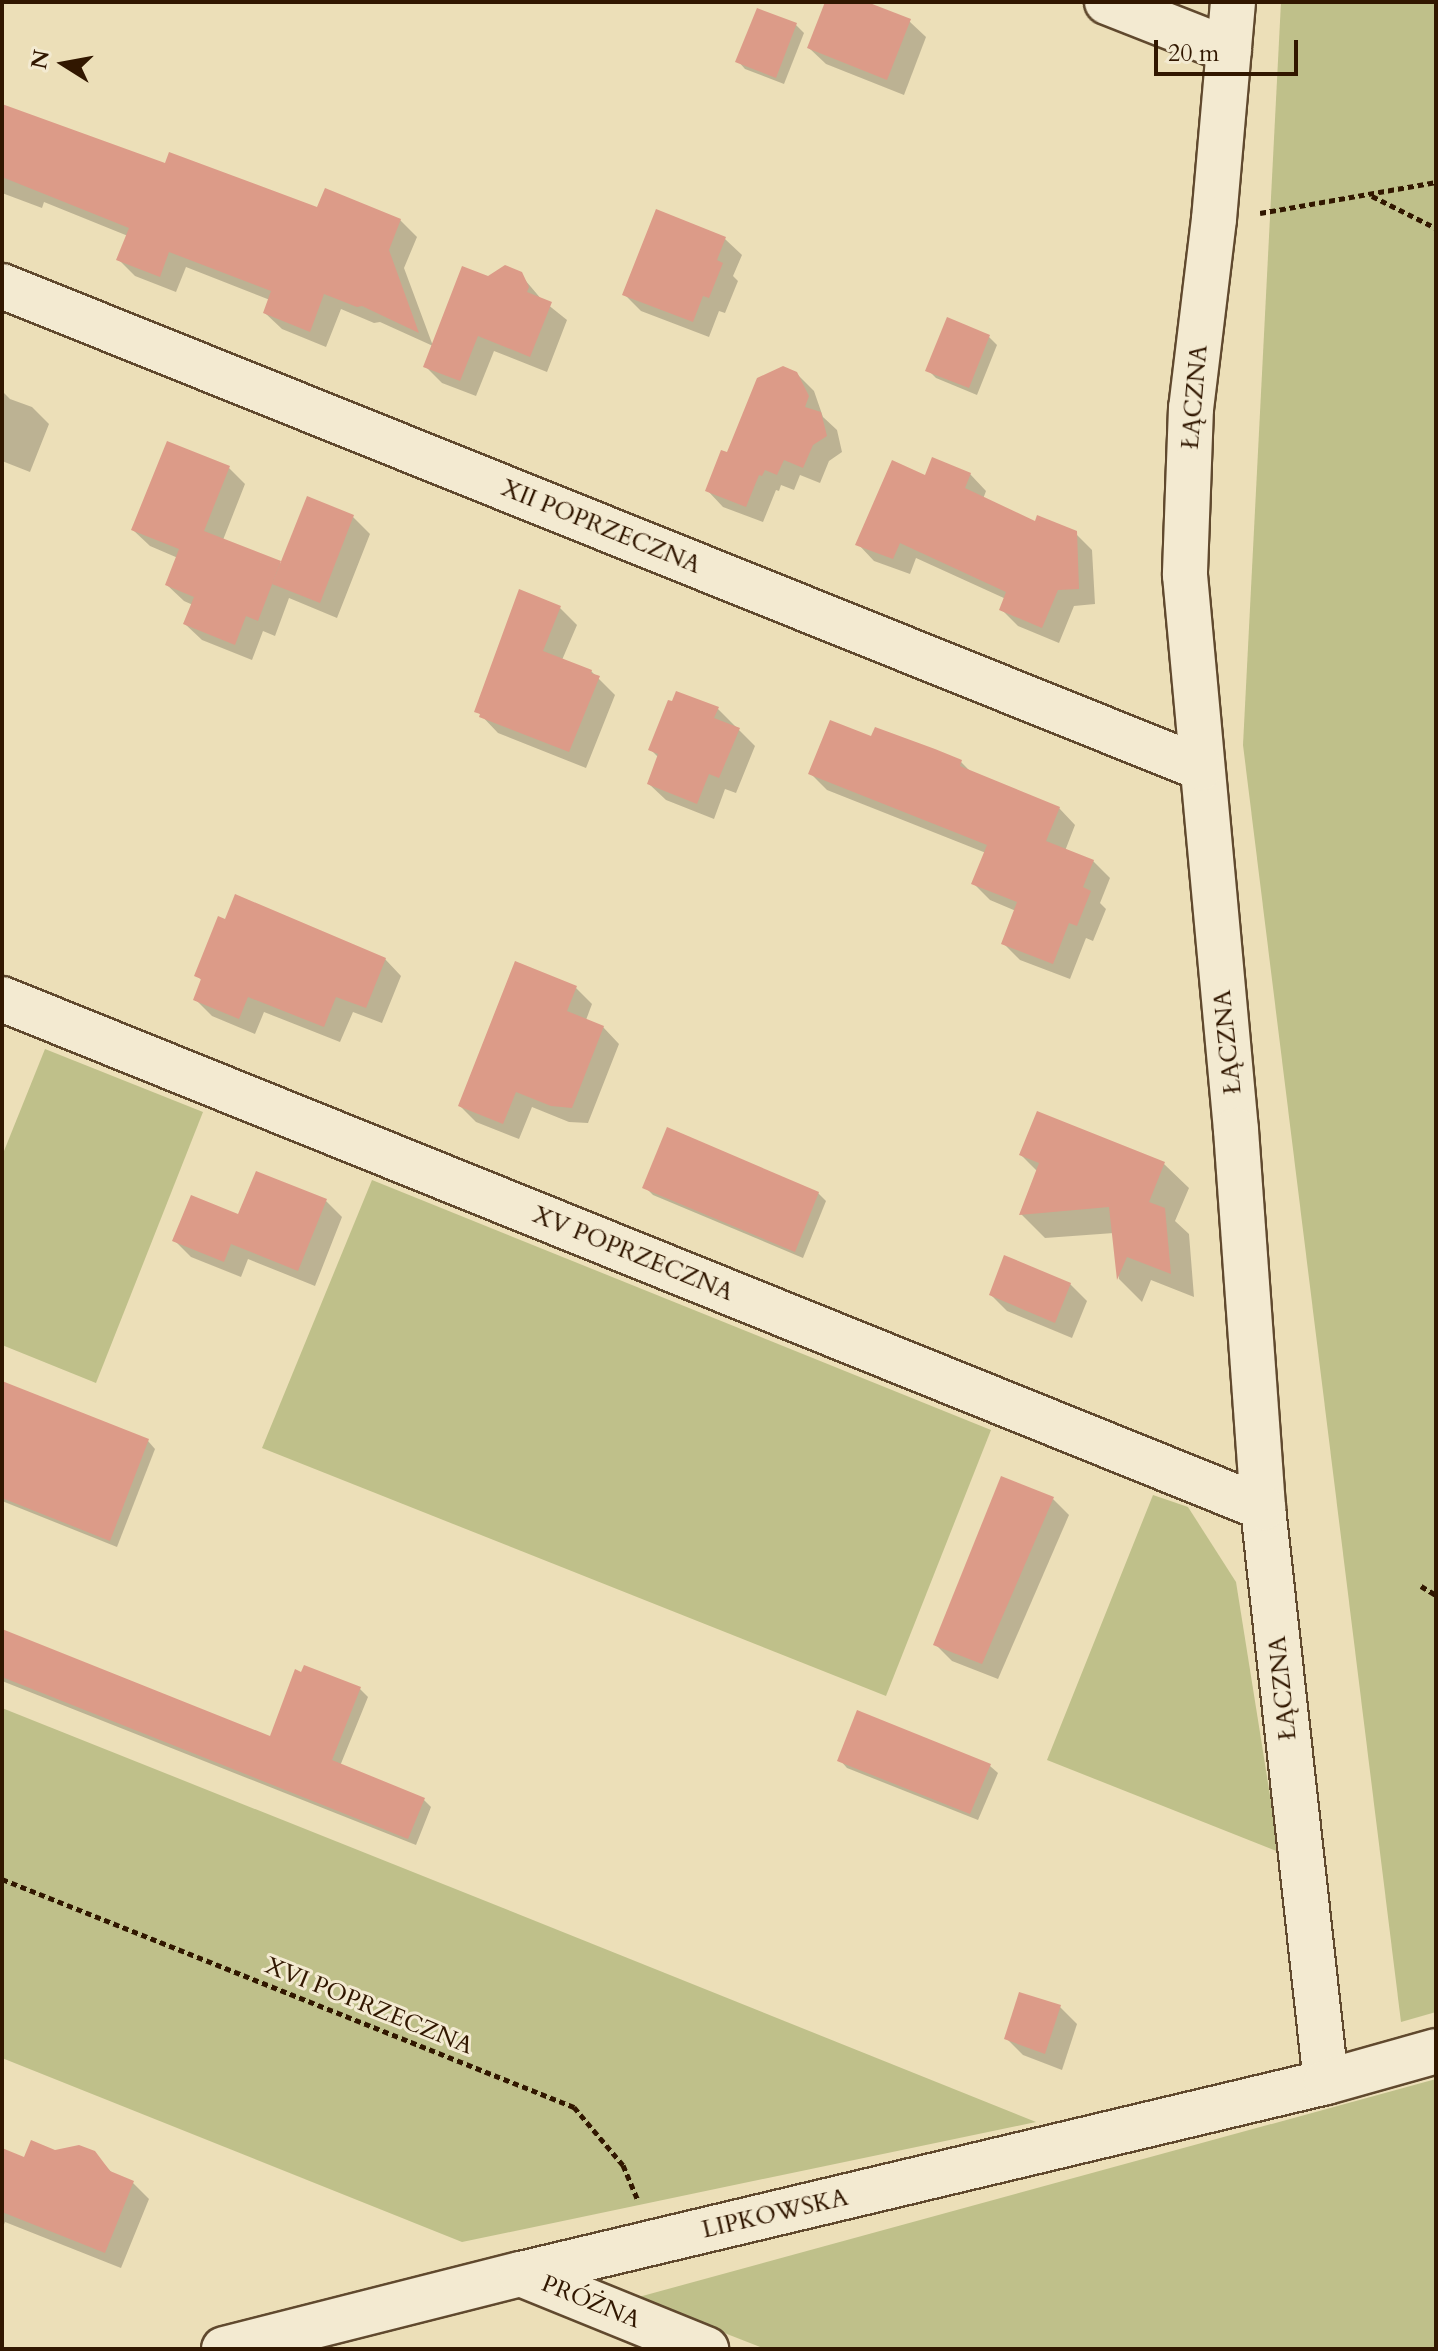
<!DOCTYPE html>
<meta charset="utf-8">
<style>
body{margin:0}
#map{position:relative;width:1438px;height:2351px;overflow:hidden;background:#ecdfb8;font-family:Cardo,serif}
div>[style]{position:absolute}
.green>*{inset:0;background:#bfc08a}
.shadow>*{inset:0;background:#0003}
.building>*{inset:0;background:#dc9b88}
.path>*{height:5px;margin-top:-2.5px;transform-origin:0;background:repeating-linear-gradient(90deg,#311700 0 6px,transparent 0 10px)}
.roads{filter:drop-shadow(2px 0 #60492e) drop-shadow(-2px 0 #60492e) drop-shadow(0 2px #60492e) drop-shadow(0 -2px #60492e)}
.street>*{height:44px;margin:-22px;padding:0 22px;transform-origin:22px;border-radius:22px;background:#f3ead1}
.secondary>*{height:44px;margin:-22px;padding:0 22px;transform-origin:22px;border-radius:22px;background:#f3ead1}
span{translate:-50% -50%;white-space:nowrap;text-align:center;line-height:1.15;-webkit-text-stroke:6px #f3ead1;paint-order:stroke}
.street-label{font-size:24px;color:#311700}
.frame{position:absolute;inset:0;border:4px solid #311700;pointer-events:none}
.north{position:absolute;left:24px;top:24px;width:80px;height:80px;-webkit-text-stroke:6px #f3ead1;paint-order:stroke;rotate:281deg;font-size:22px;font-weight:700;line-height:32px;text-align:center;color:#311700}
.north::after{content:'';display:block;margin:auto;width:28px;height:36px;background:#311700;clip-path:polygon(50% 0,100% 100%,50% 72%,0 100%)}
.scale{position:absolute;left:1154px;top:40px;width:144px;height:36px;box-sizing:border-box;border:4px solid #311700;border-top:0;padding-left:10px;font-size:24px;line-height:28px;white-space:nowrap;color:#311700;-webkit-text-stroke:6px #f3ead1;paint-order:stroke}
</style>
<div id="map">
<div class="green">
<i style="clip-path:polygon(1281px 2px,1436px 2px,1436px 2012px,1401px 2022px,1243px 745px)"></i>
<i style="clip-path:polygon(45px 1049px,203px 1112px,96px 1383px,2px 1345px,2px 1156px)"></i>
<i style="clip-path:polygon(372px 1180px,991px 1430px,886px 1696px,262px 1448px)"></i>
<i style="clip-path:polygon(1153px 1495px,1188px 1507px,1236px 1582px,1279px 1852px,1047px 1760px)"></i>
<i style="clip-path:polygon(2px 1708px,473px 1896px,1036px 2122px,462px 2242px,2px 2058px)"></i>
<i style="clip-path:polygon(1436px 2079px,1436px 2349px,765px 2349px,635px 2298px)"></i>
</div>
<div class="shadow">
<i style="clip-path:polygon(827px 2px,862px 2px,909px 21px,926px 37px,904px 95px,826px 64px,809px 48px)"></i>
<i style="clip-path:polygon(796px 25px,804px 33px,784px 84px,745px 69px,738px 61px)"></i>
<i style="clip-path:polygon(2px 106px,166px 165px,318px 210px,400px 220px,417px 237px,404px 268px,433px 346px,488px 278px,520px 274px,542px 300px,567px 320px,547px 372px,494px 351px,476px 396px,442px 383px,425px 366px,433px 346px,380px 322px,374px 323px,341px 309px,326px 347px,282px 329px,265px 313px,270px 300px,186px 267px,176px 292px,135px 276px,118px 259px,128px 236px,44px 202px,42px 208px,2px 193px)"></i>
<i style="clip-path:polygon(725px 239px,742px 255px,733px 276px,738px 281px,725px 313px,719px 311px,709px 337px,641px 311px,624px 294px)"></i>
<i style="clip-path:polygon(989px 337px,997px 345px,977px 395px,936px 378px,928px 370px)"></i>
<i style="clip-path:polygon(796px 373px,814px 391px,823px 417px,837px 430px,842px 452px,829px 461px,820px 483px,800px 475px,794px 490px,781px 485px,779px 491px,776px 490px,763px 522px,723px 507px,707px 490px,728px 455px)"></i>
<i style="clip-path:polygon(2px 391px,10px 399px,32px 407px,49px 424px,30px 472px,2px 461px)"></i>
<i style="clip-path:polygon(229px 468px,245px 484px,223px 540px,282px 564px,353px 517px,370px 534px,337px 618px,289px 598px,275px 636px,263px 631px,252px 660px,202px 640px,185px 624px,193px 605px,184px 601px,167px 585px,178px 558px,150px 546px,133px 530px)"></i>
<i style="clip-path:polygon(970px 474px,986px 491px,983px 499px,1036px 523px,1075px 533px,1092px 550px,1095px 604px,1074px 606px,1059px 643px,1018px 626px,1002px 610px,1006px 599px,916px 558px,910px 574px,874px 561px,858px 544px,926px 477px)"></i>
<i style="clip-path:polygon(560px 608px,577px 625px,562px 660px,591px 671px,615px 695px,586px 768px,498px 733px,477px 711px)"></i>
<i style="clip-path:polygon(717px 708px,755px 746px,736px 793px,725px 789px,714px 819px,666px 800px,649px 784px,659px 758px,651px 750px)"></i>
<i style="clip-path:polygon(872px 739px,961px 762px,971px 772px,1059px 808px,1075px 825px,1065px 851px,1093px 861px,1110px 878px,1100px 903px,1106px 909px,1093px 941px,1086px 938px,1070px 979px,1020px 960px,1003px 943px,1016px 911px,990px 900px,974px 884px,986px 853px,827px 790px,810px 773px)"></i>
<i style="clip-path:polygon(385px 959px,401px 976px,382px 1023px,353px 1012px,340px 1042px,264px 1012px,255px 1034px,212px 1016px,195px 999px,202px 981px,197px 975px)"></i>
<i style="clip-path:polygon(576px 988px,592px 1004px,586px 1020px,603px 1027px,619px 1044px,588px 1123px,569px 1122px,532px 1107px,519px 1139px,476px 1122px,460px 1106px)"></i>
<i style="clip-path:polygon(1021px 1155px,1164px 1164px,1189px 1188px,1175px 1221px,1189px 1234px,1194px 1297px,1151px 1280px,1142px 1302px,1119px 1279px,1114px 1233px,1045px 1238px,1021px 1214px,1038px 1172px)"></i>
<i style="clip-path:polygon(645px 1187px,818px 1193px,826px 1201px,803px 1258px,653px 1195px)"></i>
<i style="clip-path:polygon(326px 1201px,342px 1217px,315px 1286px,248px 1259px,241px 1277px,191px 1257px,174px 1240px,240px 1217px)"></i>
<i style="clip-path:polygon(1070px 1284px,1087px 1301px,1072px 1338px,1007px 1311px,991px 1295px)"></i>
<i style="clip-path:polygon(2px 1383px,148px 1441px,155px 1449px,117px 1547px,2px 1501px)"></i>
<i style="clip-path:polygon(1053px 1499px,1069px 1515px,998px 1679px,952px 1661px,935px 1644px)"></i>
<i style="clip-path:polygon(2px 1631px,271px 1739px,360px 1689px,368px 1697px,340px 1766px,423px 1799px,431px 1807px,416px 1845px,2px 1681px)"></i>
<i style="clip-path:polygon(840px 1760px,990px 1766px,998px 1773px,978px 1820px,847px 1768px)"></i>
<i style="clip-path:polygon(1021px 1994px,1060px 2007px,1077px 2024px,1062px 2070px,1023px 2055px,1006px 2038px)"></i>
<i style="clip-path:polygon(2px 2150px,25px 2159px,54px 2152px,94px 2153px,115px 2176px,132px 2182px,149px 2199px,121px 2268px,5px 2222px,2px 2229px)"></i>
</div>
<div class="building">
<i style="clip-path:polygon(825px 2px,867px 2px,911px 19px,887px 80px,807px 48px)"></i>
<i style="clip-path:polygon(757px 8px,797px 23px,776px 78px,735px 62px)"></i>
<i style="clip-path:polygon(2px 104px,165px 163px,169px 152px,317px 207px,325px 188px,401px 219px,389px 250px,419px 333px,362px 306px,357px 307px,324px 294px,310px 332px,263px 313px,271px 291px,169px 252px,160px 277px,116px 260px,129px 228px,2px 177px)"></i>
<i style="clip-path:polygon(656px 209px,726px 237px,717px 260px,723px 263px,709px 298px,703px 296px,693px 322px,622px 295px)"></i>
<i style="clip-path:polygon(505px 265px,522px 272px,529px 287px,527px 292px,552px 302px,530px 357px,478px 336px,460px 381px,423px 367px,462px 266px,488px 276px)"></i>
<i style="clip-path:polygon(947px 317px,990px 335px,969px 388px,925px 371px)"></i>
<i style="clip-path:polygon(783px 366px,797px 372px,809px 396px,805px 407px,821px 412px,827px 436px,813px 445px,803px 468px,784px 460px,777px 475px,765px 470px,762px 476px,759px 475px,746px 507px,705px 491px,721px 450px,727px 452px,757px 378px)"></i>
<i style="clip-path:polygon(167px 441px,230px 466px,204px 531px,281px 561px,258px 621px,246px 616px,235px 645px,183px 624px,194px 597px,165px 585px,179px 549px,131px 530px)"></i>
<i style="clip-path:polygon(932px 457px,971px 473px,965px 488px,1035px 521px,1037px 515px,1077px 531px,1079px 589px,1058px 590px,1042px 628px,999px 610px,1006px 592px,900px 543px,893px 559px,855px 545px,892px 460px,925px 475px)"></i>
<i style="clip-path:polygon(307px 496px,354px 515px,320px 603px,272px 584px)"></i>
<i style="clip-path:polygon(519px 589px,561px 606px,543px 651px,592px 670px,591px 673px,600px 676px,569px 752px,479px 717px,480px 714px,474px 712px)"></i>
<i style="clip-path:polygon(676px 691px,719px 707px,714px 718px,740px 728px,719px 778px,709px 774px,697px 804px,647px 784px,658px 754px,648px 750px,668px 700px,672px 701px)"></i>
<i style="clip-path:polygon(830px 720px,871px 736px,875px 727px,935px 749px,962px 760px,960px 766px,1060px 807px,1046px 841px,1094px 860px,1083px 887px,1091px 891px,1077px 926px,1069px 923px,1053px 964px,1001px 944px,1017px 902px,971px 884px,987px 845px,808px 774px)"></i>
<i style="clip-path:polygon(235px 894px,386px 958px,366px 1008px,336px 997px,324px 1027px,248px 997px,239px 1019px,193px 1000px,201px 979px,194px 976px,218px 916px,225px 919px)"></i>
<i style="clip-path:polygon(515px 961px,577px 986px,567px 1011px,604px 1026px,572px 1108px,551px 1106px,516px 1092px,503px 1124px,458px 1106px)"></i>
<i style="clip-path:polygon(1037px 1111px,1165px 1162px,1149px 1202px,1165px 1208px,1171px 1274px,1127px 1257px,1117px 1280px,1109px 1207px,1019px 1215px,1039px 1163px,1019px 1155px)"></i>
<i style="clip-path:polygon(667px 1127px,819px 1192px,795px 1252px,642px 1188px)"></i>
<i style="clip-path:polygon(256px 1171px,327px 1199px,298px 1271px,231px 1244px,224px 1262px,172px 1241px,191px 1195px,238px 1214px)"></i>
<i style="clip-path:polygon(1004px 1255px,1071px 1283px,1055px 1323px,989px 1295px)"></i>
<i style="clip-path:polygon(2px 1381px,149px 1439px,110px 1541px,2px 1498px)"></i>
<i style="clip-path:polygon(1001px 1476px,1054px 1497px,982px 1664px,933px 1645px)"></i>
<i style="clip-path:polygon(2px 1629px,270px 1736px,295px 1669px,301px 1672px,304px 1665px,361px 1687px,332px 1760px,425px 1798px,408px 1839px,2px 1677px)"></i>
<i style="clip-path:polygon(857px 1710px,991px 1764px,970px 1814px,837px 1761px)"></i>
<i style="clip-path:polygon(1019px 1992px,1061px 2005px,1045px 2054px,1004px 2039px)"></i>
<i style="clip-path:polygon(31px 2140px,55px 2150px,79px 2145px,95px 2151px,110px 2171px,134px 2181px,105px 2253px,2px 2212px,2px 2148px,24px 2157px)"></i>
</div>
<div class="path">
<i style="left:1372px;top:196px;width:72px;rotate:26.6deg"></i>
<i style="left:1260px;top:213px;width:179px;rotate:-10deg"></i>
<i style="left:1421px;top:1586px;width:17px;rotate:31deg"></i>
<i style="left:2px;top:1879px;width:616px;rotate:21.73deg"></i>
<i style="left:574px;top:2107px;width:76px;rotate:49.8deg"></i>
<i style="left:623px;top:2165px;width:39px;rotate:67deg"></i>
</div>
<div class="roads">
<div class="street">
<i style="left:1107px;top:2px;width:131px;rotate:21.5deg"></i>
<i style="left:1233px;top:2px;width:218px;rotate:95deg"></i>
<i style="left:1214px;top:219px;width:190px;rotate:96.9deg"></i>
<i style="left:1191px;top:408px;width:167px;rotate:92.1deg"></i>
<i style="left:1185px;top:575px;width:557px;rotate:84.75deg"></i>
<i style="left:1236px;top:1130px;width:379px;rotate:85.9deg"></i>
<i style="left:1263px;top:1508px;width:577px;rotate:83.74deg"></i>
<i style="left:2px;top:286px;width:1292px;rotate:21.9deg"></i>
<i style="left:2px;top:999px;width:1360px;rotate:21.98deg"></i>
<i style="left:521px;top:2274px;width:200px;rotate:22.1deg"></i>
</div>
<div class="secondary">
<i style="left:224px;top:2349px;width:306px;rotate:-14.2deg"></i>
<i style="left:521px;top:2274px;width:828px;rotate:-13.41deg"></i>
<i style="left:1326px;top:2082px;width:114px;rotate:-15.7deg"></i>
</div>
</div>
<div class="street-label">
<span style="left:1195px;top:397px;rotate:-85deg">ŁĄCZNA</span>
<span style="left:601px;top:527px;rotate:22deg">XII POPRZECZNA</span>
<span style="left:1228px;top:1042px;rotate:-96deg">ŁĄCZNA</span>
<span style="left:633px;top:1254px;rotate:22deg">XV POPRZECZNA</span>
<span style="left:1283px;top:1688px;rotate:-96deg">ŁĄCZNA</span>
<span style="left:369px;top:2006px;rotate:22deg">XVI POPRZECZNA</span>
<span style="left:775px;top:2214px;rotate:-13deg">LIPKOWSKA</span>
<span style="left:591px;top:2302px;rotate:22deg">PRÓŻNA</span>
</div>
<div class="frame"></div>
<div class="north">N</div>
<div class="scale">20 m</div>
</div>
